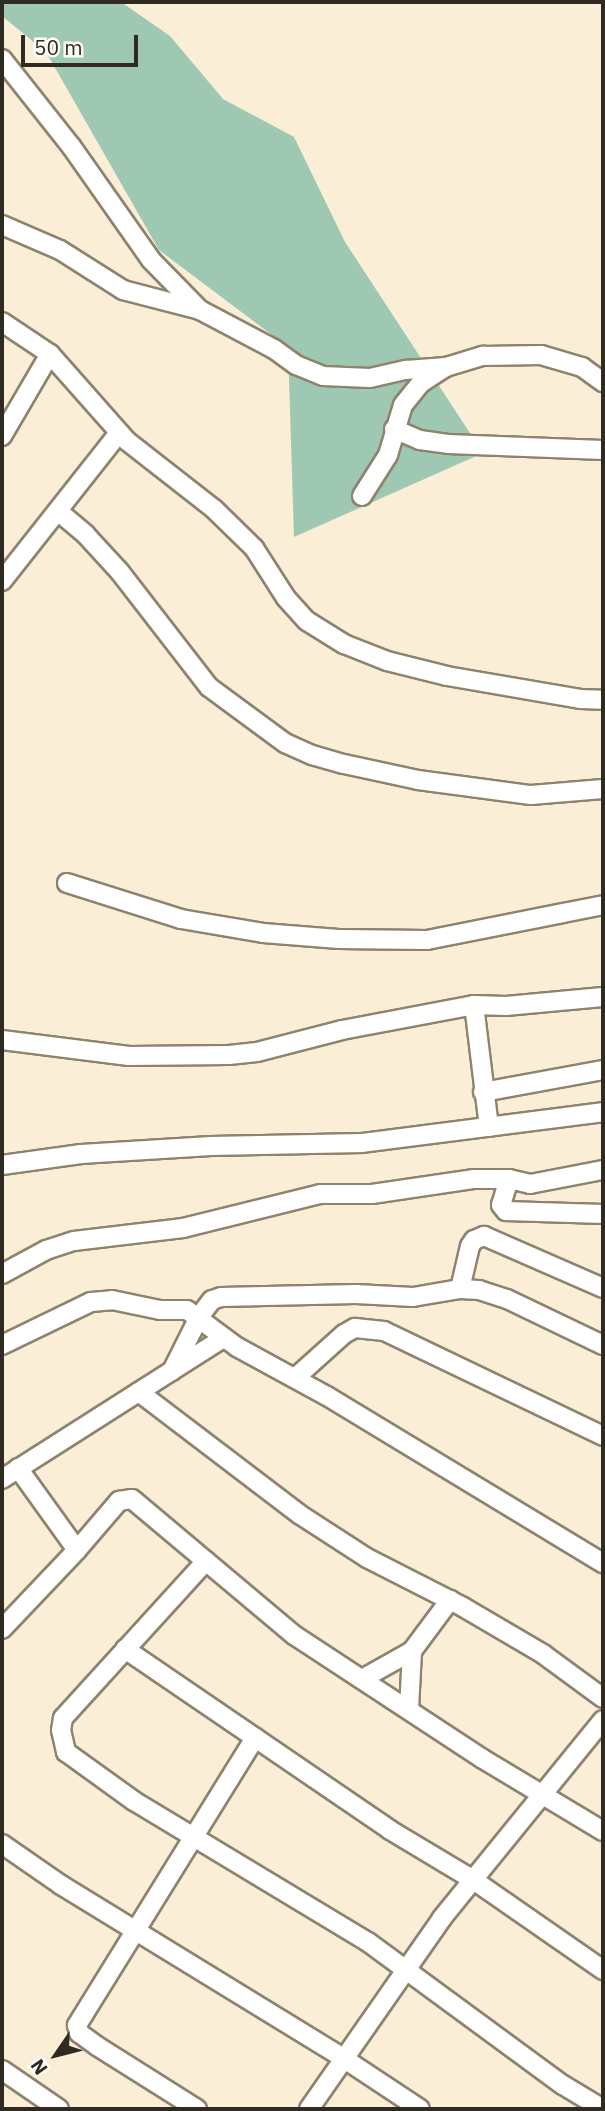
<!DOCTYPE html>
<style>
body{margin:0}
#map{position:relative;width:605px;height:2111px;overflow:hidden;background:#faeed7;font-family:"IBM Plex Sans",sans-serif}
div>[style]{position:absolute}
.green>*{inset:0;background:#9ec8b1}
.roads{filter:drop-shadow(2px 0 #8e836e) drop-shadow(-2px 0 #8e836e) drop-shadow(0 2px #8e836e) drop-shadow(0 -2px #8e836e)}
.minor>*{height:18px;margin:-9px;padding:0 9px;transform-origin:9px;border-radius:9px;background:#fff}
span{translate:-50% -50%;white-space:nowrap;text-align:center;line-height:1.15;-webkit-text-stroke:6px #fffcf8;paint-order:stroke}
.frame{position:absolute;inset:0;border:4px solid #2f2b22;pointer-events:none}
.north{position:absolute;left:21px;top:2020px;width:70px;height:70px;-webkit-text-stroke:5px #fffcf8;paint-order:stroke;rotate:235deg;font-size:19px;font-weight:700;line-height:28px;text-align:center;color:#2f2b22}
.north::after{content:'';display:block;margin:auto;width:24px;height:32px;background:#2f2b22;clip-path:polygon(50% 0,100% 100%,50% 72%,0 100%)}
.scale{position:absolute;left:21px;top:35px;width:117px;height:32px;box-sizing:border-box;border:4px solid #2f2b22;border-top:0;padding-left:9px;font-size:21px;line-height:24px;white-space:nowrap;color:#2f2b22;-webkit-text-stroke:5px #fffcf8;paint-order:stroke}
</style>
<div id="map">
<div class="green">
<i style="clip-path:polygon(2px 2px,121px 2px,170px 36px,223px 99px,294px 137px,345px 242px,483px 453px,294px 537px,288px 347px,159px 250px,46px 52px,2px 16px)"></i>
</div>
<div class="roads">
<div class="minor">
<i style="left:2px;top:59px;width:111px;rotate:51.6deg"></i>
<i style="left:71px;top:146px;width:139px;rotate:54.9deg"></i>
<i style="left:151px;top:260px;width:70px;rotate:45.6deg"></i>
<i style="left:200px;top:310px;width:84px;rotate:27.8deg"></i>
<i style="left:274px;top:349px;width:27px;rotate:36deg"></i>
<i style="left:296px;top:365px;width:29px;rotate:22deg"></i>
<i style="left:323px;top:376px;width:47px;rotate:2.4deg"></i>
<i style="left:370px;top:378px;width:37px;rotate:-13deg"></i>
<i style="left:406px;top:370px;width:40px;rotate:-4.3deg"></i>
<i style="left:2px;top:225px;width:63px;rotate:23.3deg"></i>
<i style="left:60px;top:250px;width:75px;rotate:32.4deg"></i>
<i style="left:123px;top:290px;width:80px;rotate:14.6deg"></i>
<i style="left:2px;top:322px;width:58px;rotate:33.7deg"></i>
<i style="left:50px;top:354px;width:116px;rotate:48.5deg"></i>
<i style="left:127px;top:441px;width:110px;rotate:38deg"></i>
<i style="left:214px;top:509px;width:56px;rotate:44.3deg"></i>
<i style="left:254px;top:548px;width:59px;rotate:57.4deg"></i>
<i style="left:286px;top:598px;width:31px;rotate:48deg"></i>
<i style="left:307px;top:621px;width:44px;rotate:31.9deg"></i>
<i style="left:344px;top:644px;width:46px;rotate:21.6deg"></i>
<i style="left:387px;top:661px;width:62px;rotate:14deg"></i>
<i style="left:447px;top:676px;width:135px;rotate:9.8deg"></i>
<i style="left:580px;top:699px;width:23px;rotate:2deg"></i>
<i style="left:394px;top:429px;width:28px;rotate:23deg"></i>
<i style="left:420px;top:440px;width:28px;rotate:8deg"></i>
<i style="left:448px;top:444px;width:155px;rotate:2.2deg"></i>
<i style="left:2px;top:436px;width:95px;rotate:-59.7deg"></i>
<i style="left:362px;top:496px;width:49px;rotate:-57.6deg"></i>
<i style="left:388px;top:455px;width:52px;rotate:-73.3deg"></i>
<i style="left:403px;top:405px;width:28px;rotate:-51deg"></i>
<i style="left:421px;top:383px;width:30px;rotate:-33deg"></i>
<i style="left:446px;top:367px;width:39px;rotate:-17deg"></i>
<i style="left:483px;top:356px;width:58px;rotate:-1deg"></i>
<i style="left:541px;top:355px;width:43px;rotate:16.3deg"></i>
<i style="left:582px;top:367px;width:26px;rotate:36deg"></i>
<i style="left:59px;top:512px;width:35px;rotate:40deg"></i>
<i style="left:86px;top:535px;width:50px;rotate:47.4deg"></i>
<i style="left:120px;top:572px;width:145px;rotate:52.3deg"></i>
<i style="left:209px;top:687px;width:94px;rotate:36.4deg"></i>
<i style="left:285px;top:743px;width:30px;rotate:24deg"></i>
<i style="left:312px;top:755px;width:33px;rotate:16deg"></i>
<i style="left:344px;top:764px;width:76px;rotate:12.2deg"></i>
<i style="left:418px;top:780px;width:114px;rotate:7.6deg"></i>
<i style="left:531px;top:795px;width:72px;rotate:-4.8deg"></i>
<i style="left:2px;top:581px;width:189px;rotate:-51.7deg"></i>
<i style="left:67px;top:883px;width:120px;rotate:17.5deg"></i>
<i style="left:181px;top:919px;width:83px;rotate:9.7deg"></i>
<i style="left:263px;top:933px;width:76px;rotate:4.5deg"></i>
<i style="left:339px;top:939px;width:88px;rotate:0.7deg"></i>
<i style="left:427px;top:940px;width:179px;rotate:-11.2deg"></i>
<i style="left:474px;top:1005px;width:123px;rotate:83deg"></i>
<i style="left:2px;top:1040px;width:128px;rotate:7.2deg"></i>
<i style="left:129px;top:1056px;width:100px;rotate:-0.6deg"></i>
<i style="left:229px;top:1055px;width:28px;rotate:-6deg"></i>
<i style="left:257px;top:1052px;width:88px;rotate:-14.5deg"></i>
<i style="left:342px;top:1030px;width:134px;rotate:-10.7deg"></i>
<i style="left:474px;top:1005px;width:32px;rotate:2deg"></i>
<i style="left:506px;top:1006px;width:97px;rotate:-5.3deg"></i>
<i style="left:483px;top:1092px;width:122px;rotate:-10.4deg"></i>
<i style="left:2px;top:1165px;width:80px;rotate:-7.9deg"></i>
<i style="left:81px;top:1154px;width:130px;rotate:-3.5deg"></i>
<i style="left:211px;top:1146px;width:151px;rotate:-1.1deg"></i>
<i style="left:362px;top:1143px;width:243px;rotate:-7.3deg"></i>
<i style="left:509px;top:1179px;width:27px;rotate:107deg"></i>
<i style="left:501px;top:1205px;width:8px;rotate:50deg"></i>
<i style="left:506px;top:1211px;width:97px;rotate:1.8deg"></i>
<i style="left:2px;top:1274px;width:50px;rotate:-28.6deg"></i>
<i style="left:46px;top:1250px;width:29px;rotate:-18deg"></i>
<i style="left:74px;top:1241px;width:110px;rotate:-6.8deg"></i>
<i style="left:183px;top:1228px;width:141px;rotate:-13.9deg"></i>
<i style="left:320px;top:1194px;width:52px"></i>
<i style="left:372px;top:1194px;width:102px;rotate:-8.4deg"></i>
<i style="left:473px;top:1179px;width:36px"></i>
<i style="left:509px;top:1179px;width:22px;rotate:13deg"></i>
<i style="left:530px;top:1184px;width:74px;rotate:-10.9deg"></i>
<i style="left:460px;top:1289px;width:44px;rotate:-76.9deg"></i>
<i style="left:470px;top:1246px;width:7px;rotate:-56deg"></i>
<i style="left:474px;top:1240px;width:11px;rotate:-22deg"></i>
<i style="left:484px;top:1236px;width:130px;rotate:23.6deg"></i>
<i style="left:2px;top:1345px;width:99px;rotate:-25.8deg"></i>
<i style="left:91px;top:1302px;width:21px;rotate:-5deg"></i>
<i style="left:112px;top:1300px;width:49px;rotate:11.8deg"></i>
<i style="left:160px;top:1310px;width:27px"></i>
<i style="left:187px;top:1310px;width:62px;rotate:36.5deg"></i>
<i style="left:237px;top:1347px;width:102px;rotate:28.6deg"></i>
<i style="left:327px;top:1396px;width:323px;rotate:31.2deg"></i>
<i style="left:172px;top:1371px;width:60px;rotate:-63.4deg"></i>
<i style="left:199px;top:1317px;width:21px;rotate:-53deg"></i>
<i style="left:212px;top:1300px;width:9px;rotate:-18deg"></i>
<i style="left:221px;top:1297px;width:135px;rotate:-1.3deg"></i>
<i style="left:356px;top:1294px;width:57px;rotate:3deg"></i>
<i style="left:413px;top:1297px;width:48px;rotate:-9.7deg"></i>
<i style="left:460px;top:1289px;width:19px;rotate:3deg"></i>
<i style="left:479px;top:1290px;width:29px;rotate:18deg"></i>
<i style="left:507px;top:1299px;width:106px;rotate:25.6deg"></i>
<i style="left:295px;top:1378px;width:66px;rotate:-41.9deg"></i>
<i style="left:344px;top:1334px;width:13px;rotate:-29deg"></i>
<i style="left:355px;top:1328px;width:29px;rotate:6deg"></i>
<i style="left:384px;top:1331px;width:243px;rotate:25.6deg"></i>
<i style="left:139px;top:1392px;width:201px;rotate:37.3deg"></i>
<i style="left:299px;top:1514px;width:81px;rotate:32.9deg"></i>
<i style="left:367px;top:1558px;width:108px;rotate:27deg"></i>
<i style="left:463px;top:1607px;width:93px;rotate:30.4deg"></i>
<i style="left:543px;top:1654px;width:74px;rotate:36.3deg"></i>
<i style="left:18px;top:1468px;width:101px;rotate:54.3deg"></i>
<i style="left:2px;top:1479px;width:262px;rotate:-32.5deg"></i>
<i style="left:206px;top:1561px;width:212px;rotate:132.3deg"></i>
<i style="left:63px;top:1718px;width:12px;rotate:99deg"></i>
<i style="left:61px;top:1730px;width:23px;rotate:77deg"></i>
<i style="left:66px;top:1752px;width:84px;rotate:35.8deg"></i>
<i style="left:134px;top:1801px;width:273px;rotate:31.1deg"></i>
<i style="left:368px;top:1942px;width:242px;rotate:36.3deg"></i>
<i style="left:563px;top:2085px;width:47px;rotate:31deg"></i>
<i style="left:2px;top:1629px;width:109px;rotate:-46.5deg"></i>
<i style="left:77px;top:1550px;width:65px;rotate:-49.4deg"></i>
<i style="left:119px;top:1501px;width:13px;rotate:-9deg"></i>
<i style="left:132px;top:1499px;width:212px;rotate:40deg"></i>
<i style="left:294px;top:1635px;width:226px;rotate:33.3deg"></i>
<i style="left:483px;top:1759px;width:140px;rotate:31deg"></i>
<i style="left:125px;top:1649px;width:321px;rotate:34.3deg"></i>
<i style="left:390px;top:1830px;width:96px;rotate:30.9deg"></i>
<i style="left:472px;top:1879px;width:160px;rotate:34.8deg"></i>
<i style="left:362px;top:1679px;width:57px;rotate:-29.2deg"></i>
<i style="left:412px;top:1651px;width:64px;rotate:-53.3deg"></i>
<i style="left:409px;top:1709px;width:58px;rotate:-87deg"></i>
<i style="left:2px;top:1844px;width:72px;rotate:34.8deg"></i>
<i style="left:61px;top:1885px;width:331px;rotate:31.5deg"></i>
<i style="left:343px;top:2058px;width:92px;rotate:33.5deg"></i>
<i style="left:2px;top:2070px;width:69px;rotate:34.4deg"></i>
<i style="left:197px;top:2109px;width:118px;rotate:-147.8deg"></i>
<i style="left:97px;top:2046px;width:22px;rotate:-144deg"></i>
<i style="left:79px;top:2033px;width:8px;rotate:-104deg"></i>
<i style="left:77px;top:2025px;width:338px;rotate:-58.2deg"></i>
<i style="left:309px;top:2109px;width:233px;rotate:-55.1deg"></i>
<i style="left:442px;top:1918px;width:255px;rotate:-50.9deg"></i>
</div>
</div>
<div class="frame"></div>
<div class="north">N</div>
<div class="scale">50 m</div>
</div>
